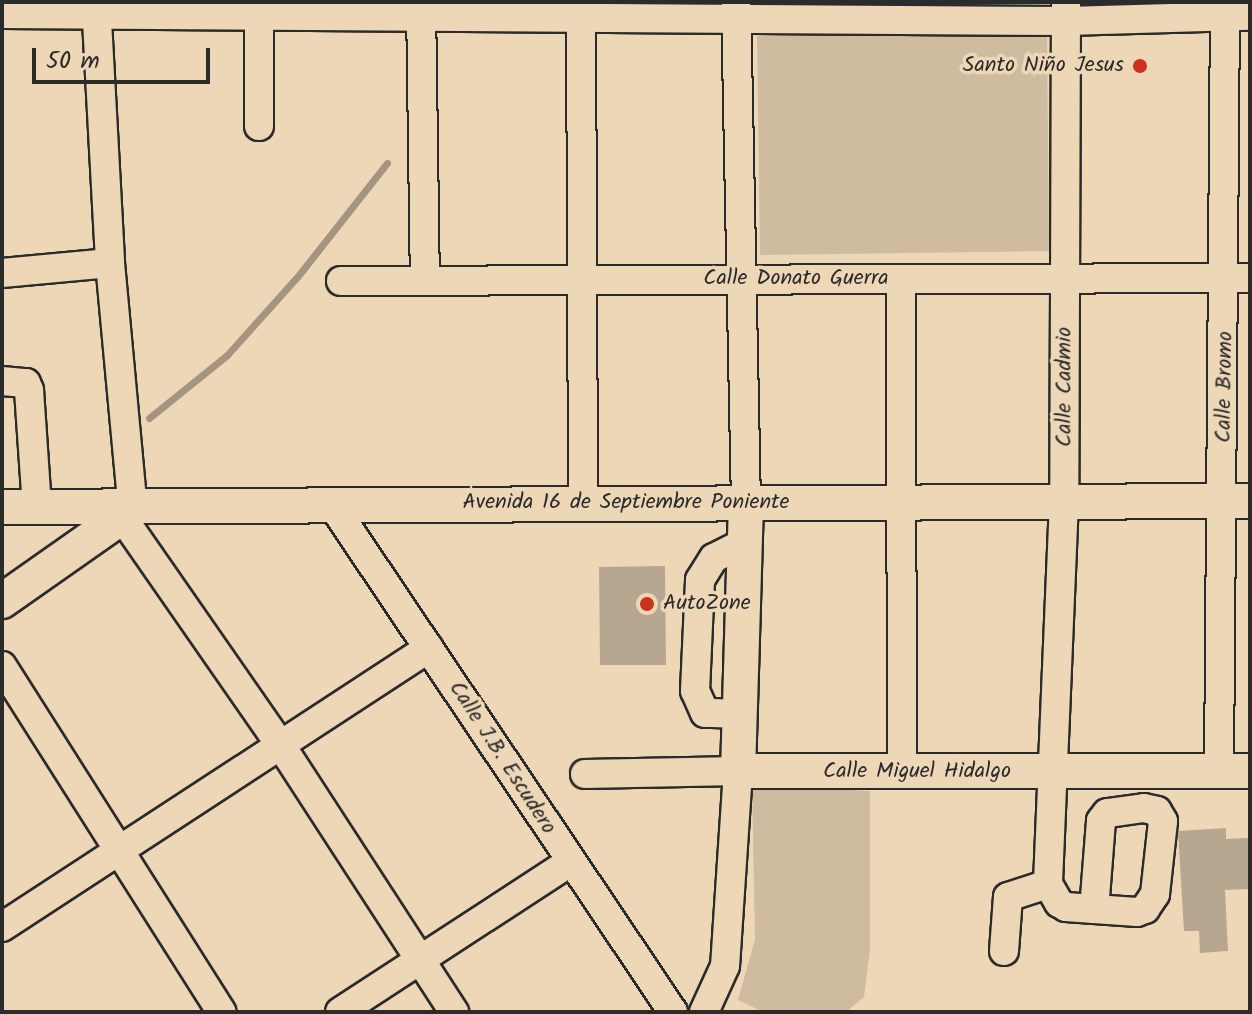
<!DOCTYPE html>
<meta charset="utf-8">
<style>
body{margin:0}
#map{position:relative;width:1252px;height:1014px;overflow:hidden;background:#eed7b7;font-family:Kalam,sans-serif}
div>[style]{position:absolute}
.green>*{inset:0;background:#cfbba0}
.stream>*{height:7px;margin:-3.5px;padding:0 3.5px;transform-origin:3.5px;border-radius:3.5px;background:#a49581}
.building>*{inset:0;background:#b8a790}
.roads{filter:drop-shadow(2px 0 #2b2b2b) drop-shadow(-2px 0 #2b2b2b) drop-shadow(0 2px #2b2b2b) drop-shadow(0 -2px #2b2b2b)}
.minor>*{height:28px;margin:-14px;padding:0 14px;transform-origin:14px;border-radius:14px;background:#eed7b7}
.major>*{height:34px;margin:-17px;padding:0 17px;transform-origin:17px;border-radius:17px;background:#eed7b7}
.dots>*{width:22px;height:22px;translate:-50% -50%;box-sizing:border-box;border:4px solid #eed7b7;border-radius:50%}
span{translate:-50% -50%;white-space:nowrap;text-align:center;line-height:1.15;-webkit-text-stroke:7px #eed7b7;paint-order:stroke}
.poi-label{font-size:22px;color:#2b2b2b}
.right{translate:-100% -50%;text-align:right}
.left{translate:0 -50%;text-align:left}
.street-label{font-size:22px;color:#2b2b2b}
.frame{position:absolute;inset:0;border:4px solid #2b2b2b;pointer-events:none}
.scale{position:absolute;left:32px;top:48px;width:178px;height:36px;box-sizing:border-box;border:4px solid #2b2b2b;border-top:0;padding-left:10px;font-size:24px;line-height:28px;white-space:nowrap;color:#2b2b2b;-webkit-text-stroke:6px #eed7b7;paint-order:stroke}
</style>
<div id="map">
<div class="green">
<i style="clip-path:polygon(1047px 32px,1049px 251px,760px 255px,757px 36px)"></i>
<i style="clip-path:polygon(752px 784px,870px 791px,870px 949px,864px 997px,846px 1012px,763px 1012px,738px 1000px,755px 939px)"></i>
</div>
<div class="stream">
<i style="left:149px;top:418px;width:100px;rotate:-38.9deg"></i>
<i style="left:227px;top:355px;width:106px;rotate:-48.1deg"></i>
<i style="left:298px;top:276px;width:144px;rotate:-51.8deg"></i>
</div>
<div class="building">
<i style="clip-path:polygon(665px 566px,666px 665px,600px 665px,599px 567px)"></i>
<i style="clip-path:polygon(1226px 828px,1226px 839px,1248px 838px,1250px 889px,1225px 890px,1228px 951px,1200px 953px,1199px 931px,1184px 931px,1178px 831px)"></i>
</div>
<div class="roads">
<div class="minor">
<i style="left:96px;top:2px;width:261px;rotate:86.9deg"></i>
<i style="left:110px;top:263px;width:247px;rotate:84.7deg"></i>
<i style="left:421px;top:2px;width:277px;rotate:89.2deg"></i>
<i style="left:581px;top:2px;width:500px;rotate:89.77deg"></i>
<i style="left:736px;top:2px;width:501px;rotate:88.86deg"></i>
<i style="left:1066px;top:3px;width:498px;rotate:90.2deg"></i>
<i style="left:1064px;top:501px;width:383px;rotate:92.4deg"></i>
<i style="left:1048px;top:884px;width:22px;rotate:60deg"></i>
<i style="left:1059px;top:903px;width:8px;rotate:30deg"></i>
<i style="left:1066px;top:907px;width:28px;rotate:4deg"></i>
<i style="left:1094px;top:909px;width:43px;rotate:4deg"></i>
<i style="left:1137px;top:912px;width:9px;rotate:-21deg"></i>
<i style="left:1145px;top:909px;width:18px;rotate:-56deg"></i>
<i style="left:1155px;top:894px;width:73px;rotate:-83.7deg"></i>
<i style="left:1163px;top:821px;width:12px;rotate:-121deg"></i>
<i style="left:1157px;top:811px;width:13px;rotate:-167deg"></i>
<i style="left:1144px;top:808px;width:37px;rotate:172deg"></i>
<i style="left:1107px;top:813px;width:10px;rotate:127deg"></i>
<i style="left:1101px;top:821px;width:88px;rotate:94.5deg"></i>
<i style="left:2px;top:14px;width:1064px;rotate:0.38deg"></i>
<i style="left:1066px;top:21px;width:184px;rotate:-1.6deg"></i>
<i style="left:259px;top:126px;width:123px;rotate:-90deg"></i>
<i style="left:2px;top:273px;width:108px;rotate:-5.3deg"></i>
<i style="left:901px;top:280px;width:493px;rotate:89.9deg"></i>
<i style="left:341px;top:281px;width:909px;rotate:-0.19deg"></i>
<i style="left:2px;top:381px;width:24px;rotate:5deg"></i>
<i style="left:26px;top:383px;width:8px;rotate:67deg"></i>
<i style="left:29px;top:390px;width:118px;rotate:86.1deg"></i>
<i style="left:331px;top:503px;width:613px;rotate:56.1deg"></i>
<i style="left:122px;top:517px;width:277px;rotate:55.2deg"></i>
<i style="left:280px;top:744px;width:320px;rotate:57deg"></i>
<i style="left:2px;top:666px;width:410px;rotate:57.6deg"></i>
<i style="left:740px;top:714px;width:35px;rotate:-178deg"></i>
<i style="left:705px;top:713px;width:24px;rotate:-114deg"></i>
<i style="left:695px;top:691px;width:111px;rotate:-87.4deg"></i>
<i style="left:700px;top:580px;width:26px;rotate:-58deg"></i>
<i style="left:714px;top:558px;width:35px;rotate:-27deg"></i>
<i style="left:1219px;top:771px;width:769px;rotate:-89.55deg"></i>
<i style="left:585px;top:774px;width:153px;rotate:-1.1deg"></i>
<i style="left:738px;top:771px;width:195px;rotate:93.8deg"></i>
<i style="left:725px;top:966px;width:51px;rotate:114.5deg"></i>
<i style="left:2px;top:927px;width:510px;rotate:-33.16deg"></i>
<i style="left:1004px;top:951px;width:54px;rotate:-85.8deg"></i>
<i style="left:1008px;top:897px;width:42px;rotate:-18deg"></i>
<i style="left:340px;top:1012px;width:275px;rotate:-33.1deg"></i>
</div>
<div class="major">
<i style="left:746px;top:503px;width:268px;rotate:91.7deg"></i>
<i style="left:738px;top:771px;width:512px"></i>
<i style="left:2px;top:507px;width:1248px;rotate:-0.28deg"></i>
<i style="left:2px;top:601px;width:160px;rotate:-35.1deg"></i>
</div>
</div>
<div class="dots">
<i style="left:1140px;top:66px;background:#c8321e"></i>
<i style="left:647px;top:604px;background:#c8321e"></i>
</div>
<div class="poi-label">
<span class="right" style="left:1124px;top:66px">Santo Niño Jesus</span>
<span class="left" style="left:663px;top:604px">AutoZone</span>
</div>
<div class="street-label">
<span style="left:796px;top:279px">Calle Donato Guerra</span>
<span style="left:1065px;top:387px;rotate:-90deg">Calle Cadmio</span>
<span style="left:1225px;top:387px;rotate:-89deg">Calle Bromo</span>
<span style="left:626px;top:503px">Avenida 16 de Septiembre Poniente</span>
<span style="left:502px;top:758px;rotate:57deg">Calle J.B. Escudero</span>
<span style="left:917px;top:772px">Calle Miguel Hidalgo</span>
</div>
<div class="frame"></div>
<div class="scale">50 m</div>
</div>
